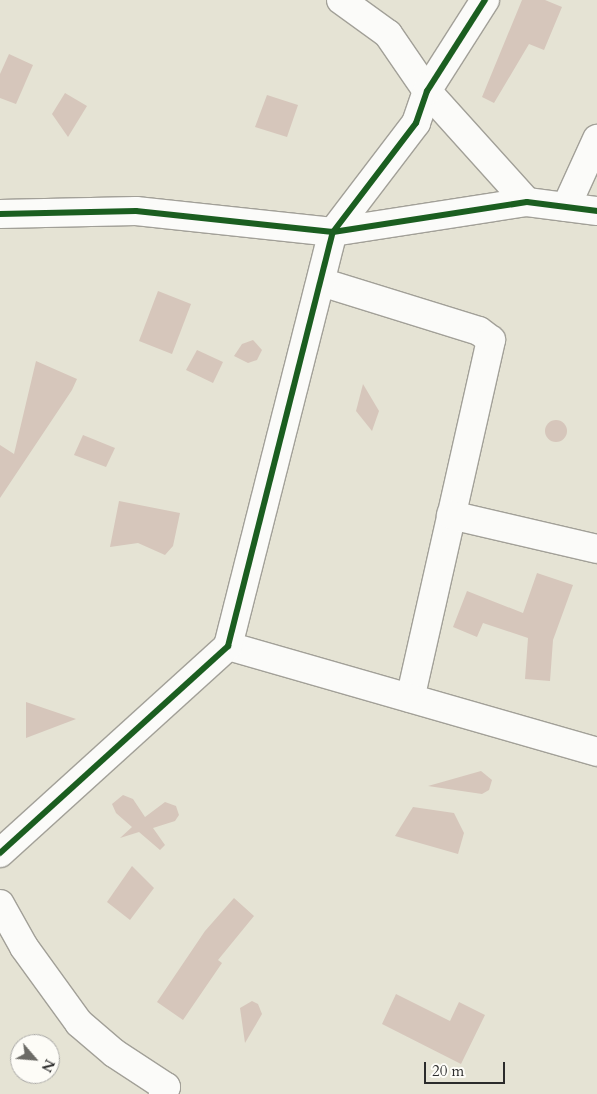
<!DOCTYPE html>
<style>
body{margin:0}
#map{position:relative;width:597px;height:1094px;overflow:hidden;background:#e5e3d4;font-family:Cardo,serif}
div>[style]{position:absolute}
.building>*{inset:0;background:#d6c6bb}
.round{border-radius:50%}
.roads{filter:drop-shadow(1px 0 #a2a098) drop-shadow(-1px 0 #a2a098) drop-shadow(0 1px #a2a098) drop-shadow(0 -1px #a2a098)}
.minor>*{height:28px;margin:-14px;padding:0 14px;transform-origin:14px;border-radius:14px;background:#fbfbf9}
.cycleway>*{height:6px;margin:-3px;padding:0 3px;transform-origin:3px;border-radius:3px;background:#1b5e20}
span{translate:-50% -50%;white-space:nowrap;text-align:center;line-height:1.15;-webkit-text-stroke:4px #fdfcf7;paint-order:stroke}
.north{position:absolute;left:10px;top:1034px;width:50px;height:50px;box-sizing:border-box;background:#fdfcf7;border:1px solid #a9a8a5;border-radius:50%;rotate:117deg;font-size:14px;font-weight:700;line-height:20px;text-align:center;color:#2b2b2b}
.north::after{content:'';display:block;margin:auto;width:18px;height:22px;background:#6c6b66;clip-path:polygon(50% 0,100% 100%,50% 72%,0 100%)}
.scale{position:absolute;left:424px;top:1062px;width:81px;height:22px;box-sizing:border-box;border:2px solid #2b2b2b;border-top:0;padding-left:6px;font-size:15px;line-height:18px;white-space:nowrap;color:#2b2b2b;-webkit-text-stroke:4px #fdfcf7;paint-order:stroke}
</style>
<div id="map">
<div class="building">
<i style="clip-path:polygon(522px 0,545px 0,562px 7px,544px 50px,529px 44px,494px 103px,482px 97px)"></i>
<i style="clip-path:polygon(9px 54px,33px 65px,16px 104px,0 98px,0 74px)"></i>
<i style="clip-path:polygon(65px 93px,87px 106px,68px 137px,52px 114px)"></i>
<i style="clip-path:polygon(267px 95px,298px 105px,287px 137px,255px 127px)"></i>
<i style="clip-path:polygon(158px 291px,191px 304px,172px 354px,139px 341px)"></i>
<i style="clip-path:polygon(253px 340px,262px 350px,257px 360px,248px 363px,234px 356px,242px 344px)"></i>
<i style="clip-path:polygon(197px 350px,223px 362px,213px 383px,186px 370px)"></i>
<i style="clip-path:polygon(36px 361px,77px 379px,72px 390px,0 498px,0 445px,14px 454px)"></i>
<i style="clip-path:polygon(363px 384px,379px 411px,372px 431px,356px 411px)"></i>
<i class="round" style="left:545px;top:420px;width:22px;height:22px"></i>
<i style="clip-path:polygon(83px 435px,115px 448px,106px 467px,74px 455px)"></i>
<i style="clip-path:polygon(119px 501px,180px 513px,173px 546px,165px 555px,138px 543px,110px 547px)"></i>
<i style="clip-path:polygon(537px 573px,573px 585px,553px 640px,550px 681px,525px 679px,528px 638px,483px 623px,477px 637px,453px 627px,467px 591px,523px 613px)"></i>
<i style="clip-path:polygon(26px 702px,76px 719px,26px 738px)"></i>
<i style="clip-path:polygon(481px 771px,492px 780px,489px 790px,482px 794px,428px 786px)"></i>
<i style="clip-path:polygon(123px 795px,133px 799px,145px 817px,165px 802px,176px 806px,179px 815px,175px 821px,153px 828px,165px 845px,160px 850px,139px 832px,120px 838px,132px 827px,116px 813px,112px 804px)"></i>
<i style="clip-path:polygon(413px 807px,454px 813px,464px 833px,458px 854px,395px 836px)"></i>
<i style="clip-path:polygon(132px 866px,154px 888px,130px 920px,107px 902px)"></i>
<i style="clip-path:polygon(234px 898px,254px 916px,218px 960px,222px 963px,183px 1020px,157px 1002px,205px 931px)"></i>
<i style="clip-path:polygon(396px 994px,450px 1021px,459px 1002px,485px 1015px,461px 1064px,382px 1024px)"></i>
<i style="clip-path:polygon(252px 1001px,258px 1004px,262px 1014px,245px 1043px,240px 1008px)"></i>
</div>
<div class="roads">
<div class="minor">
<i style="left:341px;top:0;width:58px;rotate:35.9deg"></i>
<i style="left:388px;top:34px;width:69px;rotate:55.6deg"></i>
<i style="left:427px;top:91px;width:149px;rotate:48deg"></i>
<i style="left:566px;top:207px;width:75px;rotate:-65.5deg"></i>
<i style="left:0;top:214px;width:136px;rotate:-1.3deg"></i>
<i style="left:136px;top:211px;width:198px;rotate:6.1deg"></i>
<i style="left:333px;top:232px;width:196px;rotate:-8.8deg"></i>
<i style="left:527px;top:202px;width:71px;rotate:7.3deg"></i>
<i style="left:321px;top:282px;width:165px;rotate:17.2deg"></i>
<i style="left:479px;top:331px;width:15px;rotate:37deg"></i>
<i style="left:491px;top:340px;width:367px;rotate:102.7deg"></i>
<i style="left:451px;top:515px;width:150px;rotate:13.1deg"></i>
<i style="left:228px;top:646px;width:384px;rotate:16deg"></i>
<i style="left:0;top:853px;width:308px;rotate:-42.2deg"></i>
<i style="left:228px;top:646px;width:427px;rotate:-75.8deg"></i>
<i style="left:333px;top:232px;width:137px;rotate:-52.7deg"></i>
<i style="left:416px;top:123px;width:34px;rotate:-71deg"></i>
<i style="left:427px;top:91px;width:108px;rotate:-57.5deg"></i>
<i style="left:0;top:904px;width:49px;rotate:60.8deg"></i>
<i style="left:24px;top:947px;width:94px;rotate:54.1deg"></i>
<i style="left:79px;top:1023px;width:46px;rotate:40.6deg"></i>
<i style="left:114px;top:1053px;width:62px;rotate:33.2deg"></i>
<i style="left:166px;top:1087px;width:8px;rotate:113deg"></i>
</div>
</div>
<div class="cycleway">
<i style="left:0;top:214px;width:136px;rotate:-1.3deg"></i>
<i style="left:136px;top:211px;width:198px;rotate:6.1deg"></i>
<i style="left:333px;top:232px;width:196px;rotate:-8.8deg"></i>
<i style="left:527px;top:202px;width:71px;rotate:7.3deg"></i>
<i style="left:0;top:853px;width:308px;rotate:-42.2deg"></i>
<i style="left:228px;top:646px;width:427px;rotate:-75.8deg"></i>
<i style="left:333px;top:232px;width:137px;rotate:-52.7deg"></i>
<i style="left:416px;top:123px;width:34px;rotate:-71deg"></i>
<i style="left:427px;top:91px;width:108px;rotate:-57.5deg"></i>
</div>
<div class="north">N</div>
<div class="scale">20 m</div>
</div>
